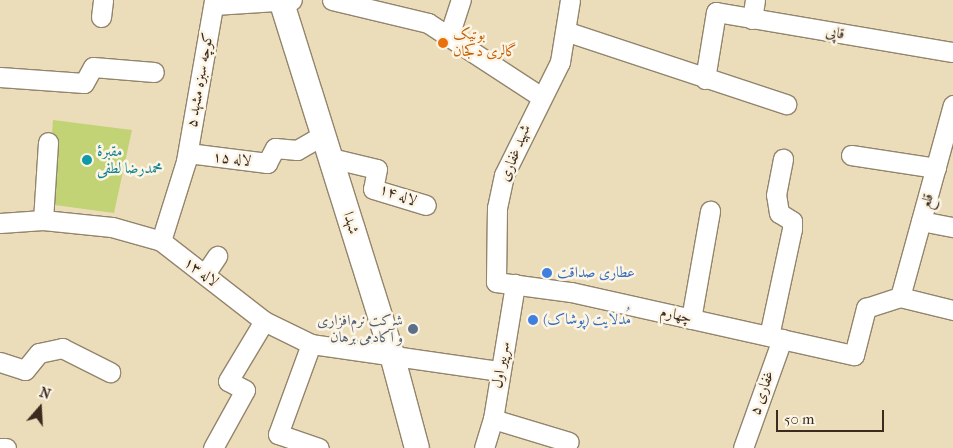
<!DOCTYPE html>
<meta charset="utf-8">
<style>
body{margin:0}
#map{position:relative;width:953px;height:448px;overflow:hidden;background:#ebddb9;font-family:"IM FELL French Canon",Amiri,serif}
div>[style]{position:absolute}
.green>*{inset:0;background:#c2d375}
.roads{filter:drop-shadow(1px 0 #93846c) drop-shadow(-1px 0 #93846c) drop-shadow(0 1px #93846c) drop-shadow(0 -1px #93846c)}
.minor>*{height:19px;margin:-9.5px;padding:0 9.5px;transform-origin:9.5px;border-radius:9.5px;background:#fff}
.major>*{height:24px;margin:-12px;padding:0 12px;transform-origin:12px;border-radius:12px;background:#fff}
.dots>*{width:14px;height:14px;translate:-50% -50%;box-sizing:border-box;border:2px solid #fcf5e5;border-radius:50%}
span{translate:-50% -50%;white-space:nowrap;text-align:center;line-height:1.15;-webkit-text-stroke:5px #fcf5e5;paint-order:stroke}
.street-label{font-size:15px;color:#3b2a1e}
.food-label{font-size:15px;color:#c56008}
.left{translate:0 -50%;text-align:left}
.culture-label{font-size:15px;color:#0d838f}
.shop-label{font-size:15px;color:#366cbe}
.service-label{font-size:15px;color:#4e5e75}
.right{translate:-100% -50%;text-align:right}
.north{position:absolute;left:15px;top:383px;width:50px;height:50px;-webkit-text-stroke:4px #fcf5e5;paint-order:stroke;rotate:19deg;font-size:14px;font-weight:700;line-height:20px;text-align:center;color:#3b2a1e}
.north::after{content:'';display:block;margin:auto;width:18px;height:22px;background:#3b2a1e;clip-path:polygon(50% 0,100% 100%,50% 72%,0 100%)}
.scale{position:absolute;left:776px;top:410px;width:108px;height:22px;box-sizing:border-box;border:2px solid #3b2a1e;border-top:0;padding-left:6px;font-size:15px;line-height:18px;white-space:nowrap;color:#3b2a1e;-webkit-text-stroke:4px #fcf5e5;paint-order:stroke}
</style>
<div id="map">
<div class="green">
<i style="clip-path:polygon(53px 120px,132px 130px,114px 213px,47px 204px)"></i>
</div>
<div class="roads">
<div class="minor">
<i style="left:332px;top:0;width:99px;rotate:13.5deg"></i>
<i style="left:428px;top:23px;width:134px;rotate:33.1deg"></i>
<i style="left:570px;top:0;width:63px;rotate:99.2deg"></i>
<i style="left:560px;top:62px;width:126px;rotate:116.4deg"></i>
<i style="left:504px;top:175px;width:34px;rotate:102deg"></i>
<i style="left:497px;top:208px;width:74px;rotate:90.8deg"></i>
<i style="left:496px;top:282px;width:76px;rotate:7.6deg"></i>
<i style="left:571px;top:292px;width:290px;rotate:12.6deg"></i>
<i style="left:854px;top:355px;width:49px;rotate:-75.7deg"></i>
<i style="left:866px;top:308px;width:36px;rotate:-18deg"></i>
<i style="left:900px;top:297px;width:55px;rotate:13.8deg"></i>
<i style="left:214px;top:5px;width:78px;rotate:-3.7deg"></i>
<i style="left:101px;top:17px;width:17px;rotate:-83deg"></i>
<i style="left:752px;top:19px;width:19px;rotate:-81deg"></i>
<i style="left:568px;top:32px;width:230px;rotate:18.3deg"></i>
<i style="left:449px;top:36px;width:38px;rotate:-72deg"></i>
<i style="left:0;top:77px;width:84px;rotate:4.1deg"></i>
<i style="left:84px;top:83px;width:18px;rotate:-61deg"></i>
<i style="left:93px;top:67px;width:61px;rotate:4.7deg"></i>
<i style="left:705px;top:79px;width:68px;rotate:-80.7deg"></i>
<i style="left:716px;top:12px;width:240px;rotate:9.6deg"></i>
<i style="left:188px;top:153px;width:80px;rotate:7.2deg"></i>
<i style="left:267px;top:163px;width:17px;rotate:-62deg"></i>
<i style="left:275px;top:148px;width:22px;rotate:5deg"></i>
<i style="left:297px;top:150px;width:30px;rotate:-30deg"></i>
<i style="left:851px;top:155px;width:86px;rotate:8.7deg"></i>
<i style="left:331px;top:158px;width:47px;rotate:13.4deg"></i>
<i style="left:377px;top:169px;width:20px;rotate:101deg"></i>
<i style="left:373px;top:189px;width:55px;rotate:16.8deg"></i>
<i style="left:43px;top:220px;width:78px;rotate:-86.3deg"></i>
<i style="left:921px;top:221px;width:33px;rotate:11deg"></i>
<i style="left:0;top:223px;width:43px;rotate:-4deg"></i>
<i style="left:43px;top:220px;width:69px;rotate:5.8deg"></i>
<i style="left:112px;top:227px;width:51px;rotate:15.9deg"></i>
<i style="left:161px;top:241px;width:130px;rotate:37.8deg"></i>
<i style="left:264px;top:321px;width:52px;rotate:26.1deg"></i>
<i style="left:311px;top:344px;width:190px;rotate:8.2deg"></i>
<i style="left:161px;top:241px;width:84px;rotate:-72.6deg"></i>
<i style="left:186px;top:161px;width:163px;rotate:-80.1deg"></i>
<i style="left:205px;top:274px;width:22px;rotate:-56deg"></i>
<i style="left:900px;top:297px;width:199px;rotate:-74.6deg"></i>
<i style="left:691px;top:319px;width:110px;rotate:-80deg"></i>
<i style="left:769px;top:336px;width:109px;rotate:-77.9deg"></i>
<i style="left:792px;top:229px;width:8px;rotate:-90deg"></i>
<i style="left:792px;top:221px;width:15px;rotate:-148deg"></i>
<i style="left:779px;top:213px;width:18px;rotate:-99deg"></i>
<i style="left:776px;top:195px;width:37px;rotate:-79deg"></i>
<i style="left:311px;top:344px;width:96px;rotate:110.1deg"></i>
<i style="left:278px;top:434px;width:43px;rotate:18.9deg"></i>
<i style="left:0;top:362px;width:26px;rotate:18deg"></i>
<i style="left:25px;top:370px;width:22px;rotate:-51deg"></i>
<i style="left:39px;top:353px;width:24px;rotate:-12deg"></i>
<i style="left:62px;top:348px;width:54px;rotate:26.6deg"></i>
<i style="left:493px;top:419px;width:79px;rotate:16.8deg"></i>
<i style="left:0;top:448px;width:6px"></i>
<i style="left:213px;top:448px;width:66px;rotate:-61.1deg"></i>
<i style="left:245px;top:390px;width:19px;rotate:-152deg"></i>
<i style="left:228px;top:381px;width:70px;rotate:-59deg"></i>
<i style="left:484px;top:448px;width:30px;rotate:-73deg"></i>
<i style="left:493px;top:419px;width:137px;rotate:-80.7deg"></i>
<i style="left:743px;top:448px;width:116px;rotate:-70.3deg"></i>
</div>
<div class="major">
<i style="left:281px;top:0;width:372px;rotate:72.6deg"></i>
<i style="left:392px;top:355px;width:96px;rotate:75deg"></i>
</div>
</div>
<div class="dots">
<i style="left:443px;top:43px;background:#e8710a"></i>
<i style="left:87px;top:160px;background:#0f9aa8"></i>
<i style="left:547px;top:273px;background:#3f7fe0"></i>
<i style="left:533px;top:320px;background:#3f7fe0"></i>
<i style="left:413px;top:329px;background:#5c6f8a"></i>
</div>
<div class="street-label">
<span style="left:835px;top:33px;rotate:9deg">قاپی</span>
<span style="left:200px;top:80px;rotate:-80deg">کوچه سبزه مشهد ۵</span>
<span style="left:515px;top:153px;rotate:-68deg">شهید غفاری</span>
<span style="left:232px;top:159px;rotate:7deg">۱۵ لاله</span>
<span style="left:398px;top:195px;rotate:20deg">۱۴ لاله</span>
<span style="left:927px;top:201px;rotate:-74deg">قلع</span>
<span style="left:351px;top:223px;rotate:73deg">شهدا</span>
<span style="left:201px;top:272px;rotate:37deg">لاله ۱۳</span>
<span style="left:676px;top:315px;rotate:13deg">چهارم</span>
<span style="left:501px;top:365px;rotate:-80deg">سرپیر اول</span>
<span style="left:762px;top:393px;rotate:-71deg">غفاری ۵</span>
</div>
<div class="food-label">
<span class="left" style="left:453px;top:43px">بوتیک<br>گالری دکجان</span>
</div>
<div class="culture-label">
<span class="left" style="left:97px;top:160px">مقبرهٔ<br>محمدرضا لطفی</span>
</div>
<div class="shop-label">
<span class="left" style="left:557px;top:273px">عطاری صداقت</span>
<span class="left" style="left:543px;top:320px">مُدلایت (پوشاک)</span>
</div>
<div class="service-label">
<span class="right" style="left:403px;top:329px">شرکت نرم‌افزاری<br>و آکادمی برهان</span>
</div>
<div class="north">N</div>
<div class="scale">50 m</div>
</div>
